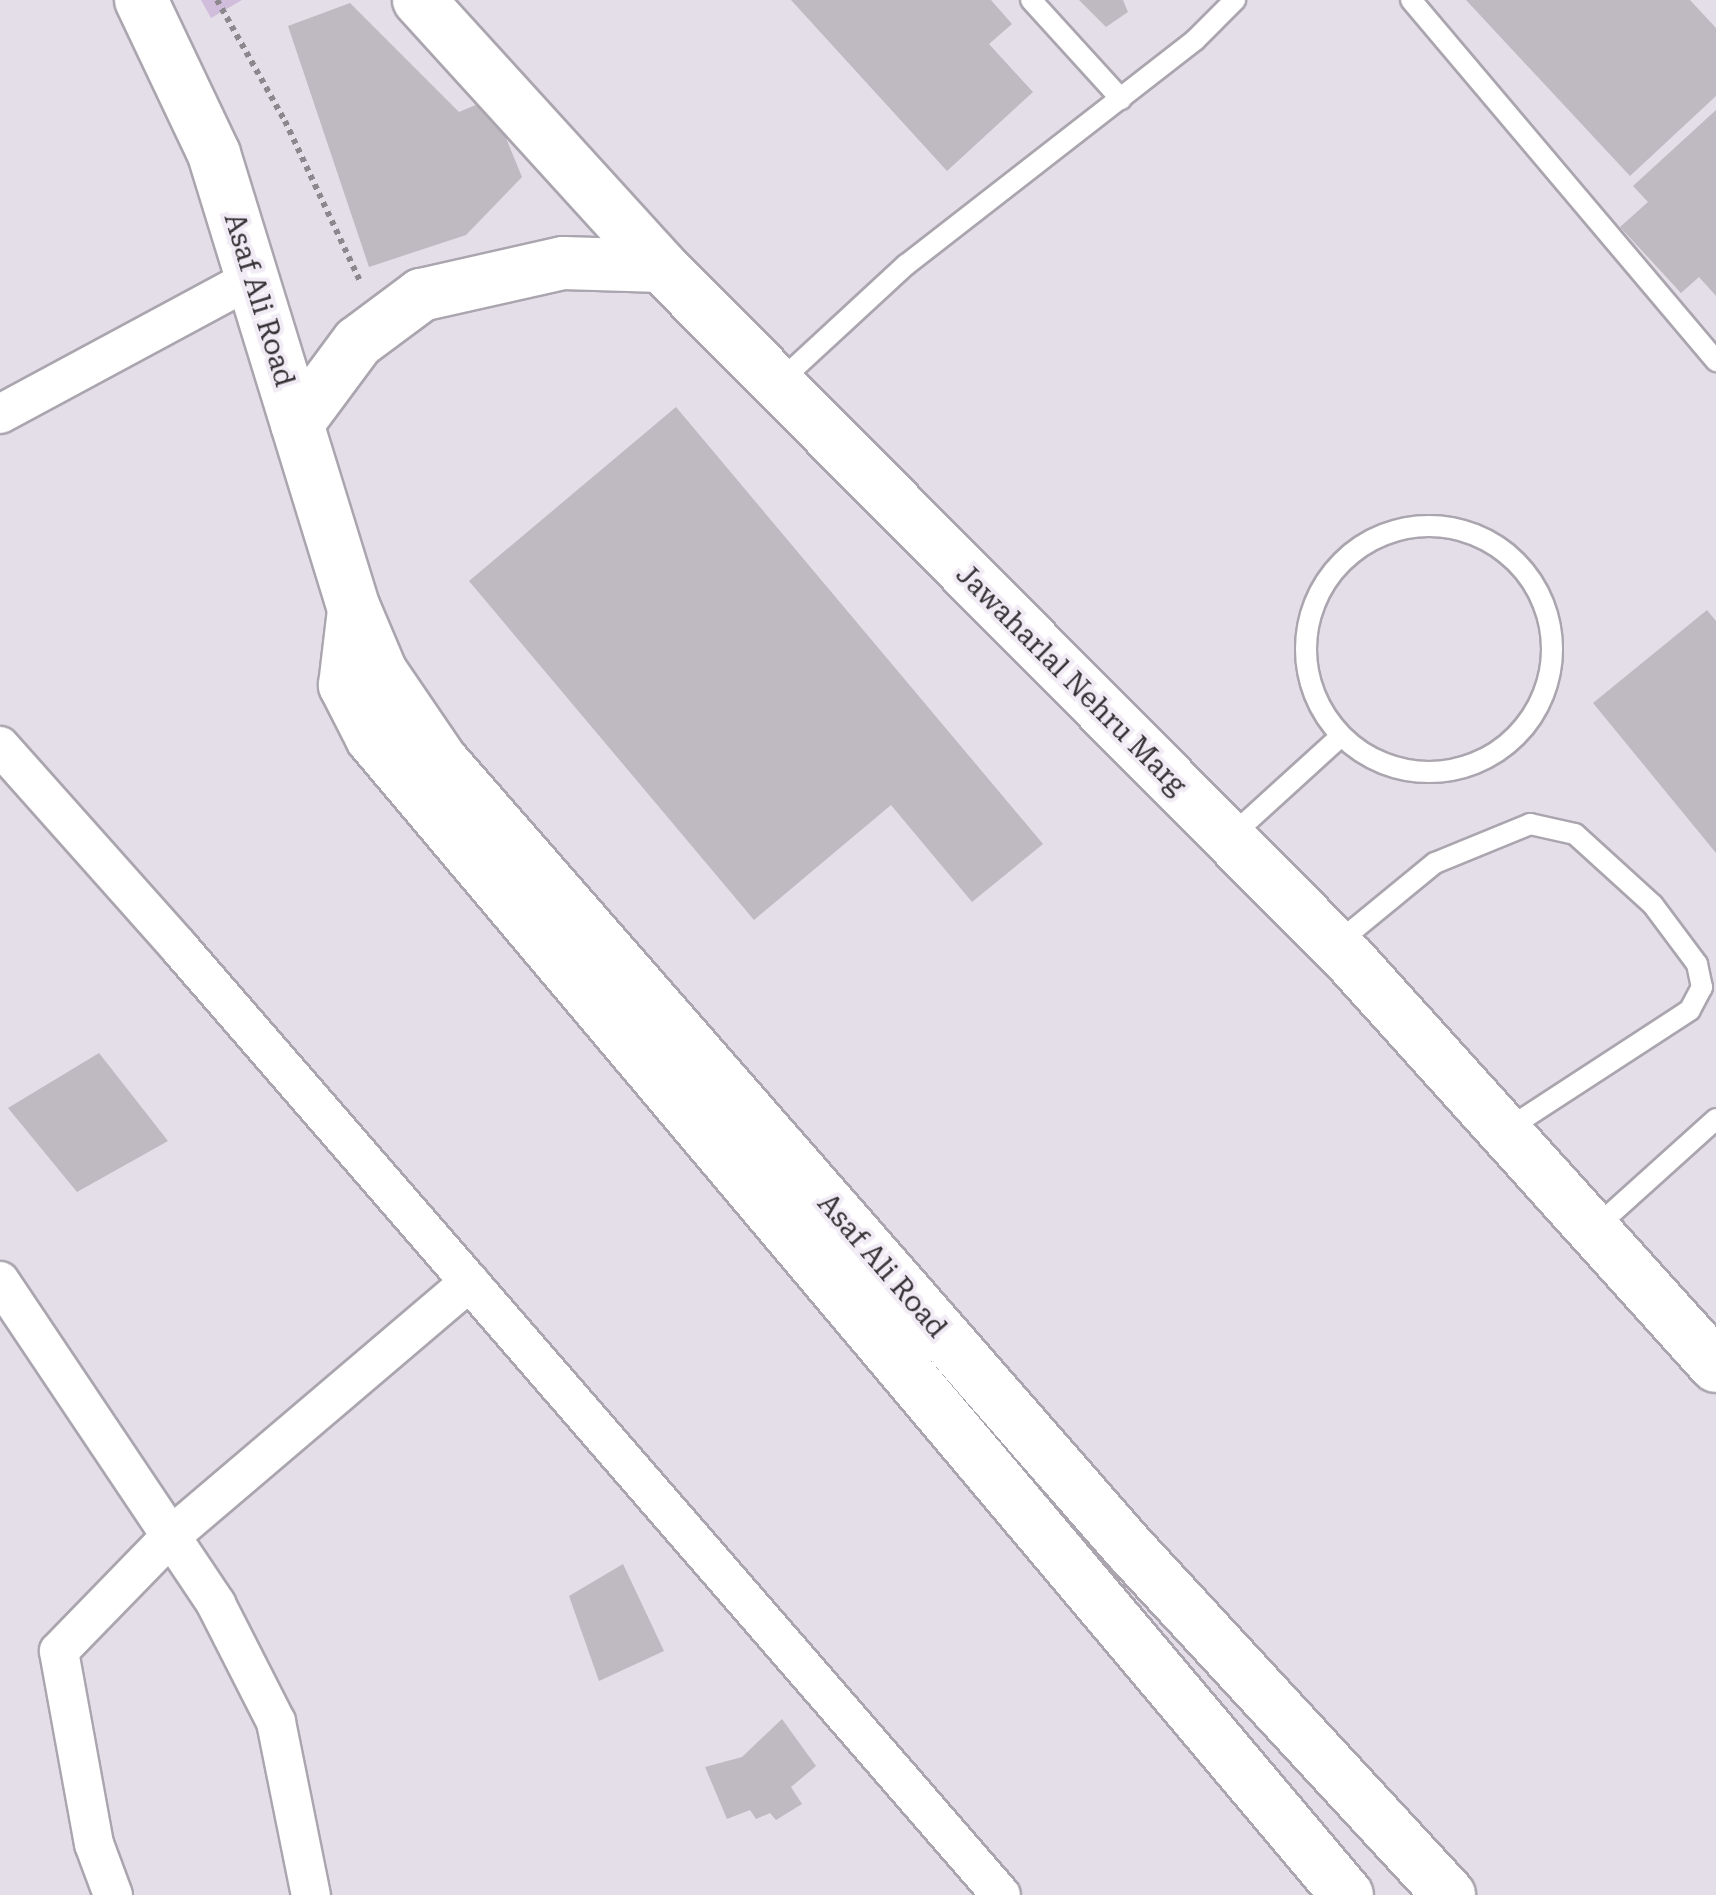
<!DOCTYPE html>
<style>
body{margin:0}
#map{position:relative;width:1716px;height:1895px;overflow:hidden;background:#e4dee8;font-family:"Roboto Serif",serif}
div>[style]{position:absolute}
.green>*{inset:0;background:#cfbddb}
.building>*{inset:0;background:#bfb9c2}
.path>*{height:6px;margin-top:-3px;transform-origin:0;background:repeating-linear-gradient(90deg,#8b878d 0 5px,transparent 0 10px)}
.roads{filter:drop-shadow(2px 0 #aaa5ae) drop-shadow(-2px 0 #aaa5ae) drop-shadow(0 2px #aaa5ae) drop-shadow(0 -2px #aaa5ae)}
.lane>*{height:20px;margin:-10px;padding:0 10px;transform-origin:10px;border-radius:10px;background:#fff}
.lane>.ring{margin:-10px;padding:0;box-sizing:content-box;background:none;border:20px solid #fff;border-radius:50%}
.street>*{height:38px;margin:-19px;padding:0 19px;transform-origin:19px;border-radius:19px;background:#fff}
.secondary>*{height:52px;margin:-26px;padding:0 26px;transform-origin:26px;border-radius:26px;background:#fff}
span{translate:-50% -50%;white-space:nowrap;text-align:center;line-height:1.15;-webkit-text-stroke:8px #f1ebf5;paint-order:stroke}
.street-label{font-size:28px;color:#343235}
</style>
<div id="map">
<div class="green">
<i style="clip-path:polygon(201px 0,242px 0,211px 18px)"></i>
</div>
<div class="building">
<i style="clip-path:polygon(791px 0,991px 0,1012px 24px,989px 44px,1033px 92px,947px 171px)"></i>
<i style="clip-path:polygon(1079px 0,1123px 0,1128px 12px,1106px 27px)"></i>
<i style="clip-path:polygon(1466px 0,1690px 0,1716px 28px,1716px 96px,1630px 176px)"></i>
<i style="clip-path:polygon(350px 3px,459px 112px,490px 99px,522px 177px,466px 235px,369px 267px,288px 26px)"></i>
<i style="clip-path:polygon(1716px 110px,1716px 296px,1699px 277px,1681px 293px,1620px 227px,1648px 202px,1633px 186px)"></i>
<i style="clip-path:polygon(676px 407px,1043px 844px,972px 902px,891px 805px,754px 920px,469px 581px)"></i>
<i style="clip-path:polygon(1707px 610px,1716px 621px,1716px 853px,1593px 703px)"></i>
<i style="clip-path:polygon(99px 1053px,168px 1141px,77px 1192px,8px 1108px)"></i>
<i style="clip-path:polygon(623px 1564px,664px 1651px,599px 1681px,569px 1596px)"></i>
<i style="clip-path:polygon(782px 1719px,816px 1766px,791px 1787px,802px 1804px,776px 1820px,770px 1813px,756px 1819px,750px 1810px,727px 1819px,705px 1767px,742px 1757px)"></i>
</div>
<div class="path">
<i style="left:217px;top:0;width:139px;rotate:60.7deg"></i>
<i style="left:285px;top:121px;width:179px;rotate:64.9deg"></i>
</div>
<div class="roads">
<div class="lane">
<i style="left:1031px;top:0;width:134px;rotate:47.7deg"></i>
<i style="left:1411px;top:0;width:473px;rotate:49.8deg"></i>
<i style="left:779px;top:382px;width:173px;rotate:-42.7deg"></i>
<i style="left:906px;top:265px;width:366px;rotate:-37.9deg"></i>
<i style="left:1195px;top:40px;width:57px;rotate:-45deg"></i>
<i class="ring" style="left:1306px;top:526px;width:226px;height:226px"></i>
<i style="left:1230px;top:837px;width:150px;rotate:-42.3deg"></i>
<i style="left:1335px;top:945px;width:129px;rotate:-39.4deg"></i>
<i style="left:1435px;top:863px;width:103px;rotate:-22.3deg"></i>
<i style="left:1530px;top:824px;width:46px;rotate:12.5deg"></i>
<i style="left:1575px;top:834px;width:105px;rotate:42.3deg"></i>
<i style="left:1653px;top:905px;width:74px;rotate:53.3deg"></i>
<i style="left:1697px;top:964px;width:24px;rotate:78deg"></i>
<i style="left:1702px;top:987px;width:26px;rotate:118deg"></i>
<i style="left:1690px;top:1010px;width:220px;rotate:146.9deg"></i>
<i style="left:1595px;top:1228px;width:163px;rotate:-42deg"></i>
</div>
<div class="street">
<i style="left:0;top:414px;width:287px;rotate:-28.3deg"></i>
<i style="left:0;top:746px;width:268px;rotate:48.3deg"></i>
<i style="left:178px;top:946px;width:1256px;rotate:49.07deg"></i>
<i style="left:0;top:1281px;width:389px;rotate:56.2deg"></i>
<i style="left:216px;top:1604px;width:132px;rotate:63deg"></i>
<i style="left:276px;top:1722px;width:177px;rotate:78.6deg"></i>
<i style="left:113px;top:1895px;width:54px;rotate:-110.4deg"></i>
<i style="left:94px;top:1844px;width:196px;rotate:-100.3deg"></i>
<i style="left:59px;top:1651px;width:161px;rotate:-45.8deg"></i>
<i style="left:171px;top:1536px;width:392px;rotate:-40.4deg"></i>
</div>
<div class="secondary">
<i style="left:141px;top:0;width:170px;rotate:64.6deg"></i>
<i style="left:214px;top:154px;width:475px;rotate:72.9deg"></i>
<i style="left:354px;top:608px;width:69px;rotate:67.1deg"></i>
<i style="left:381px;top:672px;width:107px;rotate:55.7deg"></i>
<i style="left:441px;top:760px;width:1046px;rotate:48.88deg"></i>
<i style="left:1129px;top:1548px;width:472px;rotate:47.3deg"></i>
<i style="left:419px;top:0;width:360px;rotate:47.7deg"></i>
<i style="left:661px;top:266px;width:979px;rotate:45.21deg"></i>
<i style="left:1351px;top:961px;width:545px;rotate:47.97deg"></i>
<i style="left:297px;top:424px;width:102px;rotate:-53.4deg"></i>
<i style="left:358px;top:342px;width:79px;rotate:-36.7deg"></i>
<i style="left:421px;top:295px;width:146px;rotate:-12.7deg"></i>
<i style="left:563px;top:263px;width:98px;rotate:1.8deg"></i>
<i style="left:354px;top:610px;width:76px;rotate:96.8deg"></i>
<i style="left:345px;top:685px;width:59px;rotate:63deg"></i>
<i style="left:372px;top:738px;width:1513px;rotate:49.88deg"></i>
</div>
</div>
<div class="street-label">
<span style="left:259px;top:300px;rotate:73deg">Asaf Ali Road</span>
<span style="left:1071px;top:680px;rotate:45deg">Jawaharlal Nehru Marg</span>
<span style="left:882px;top:1266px;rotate:49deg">Asaf Ali Road</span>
</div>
</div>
